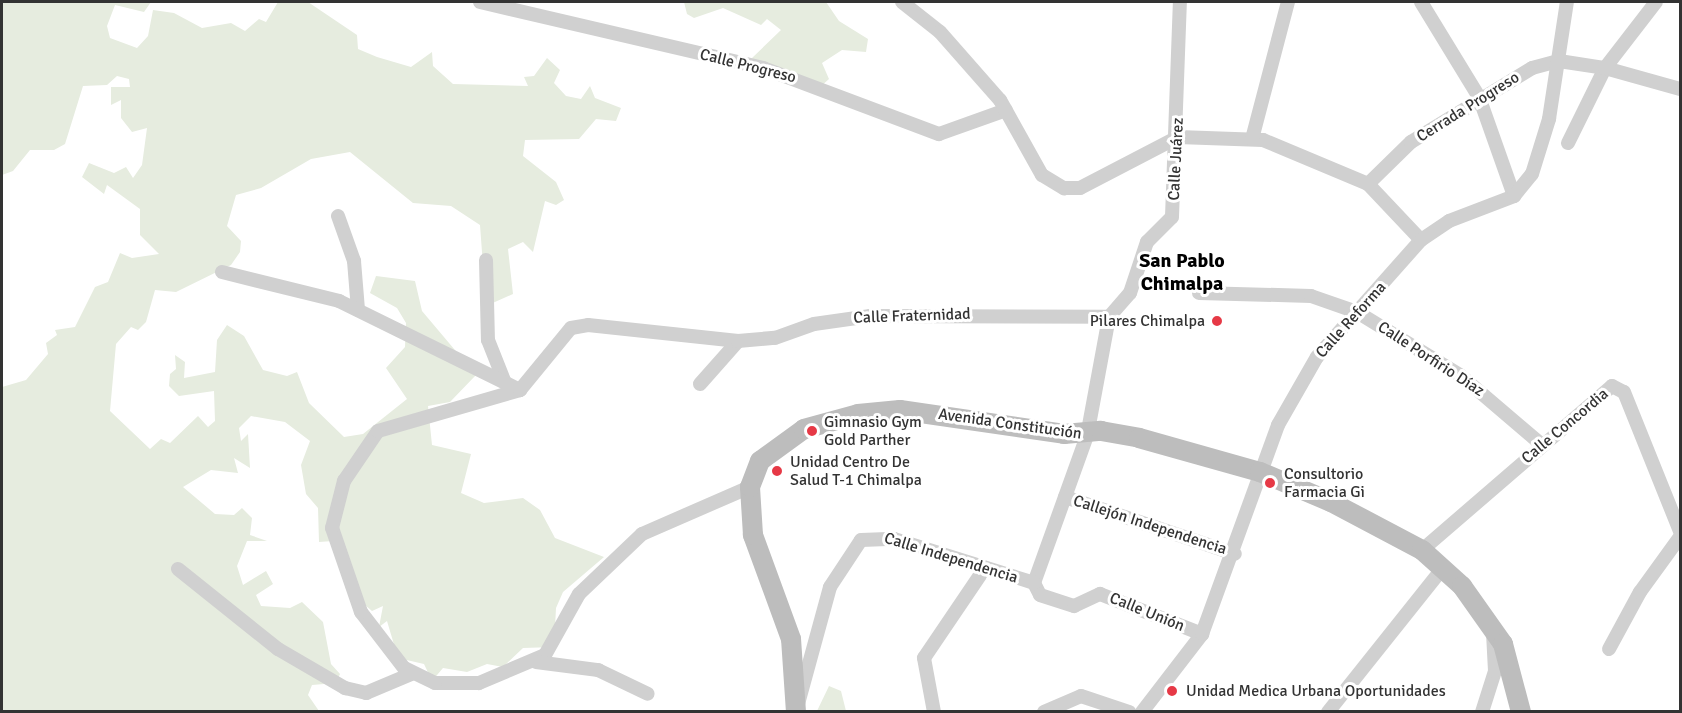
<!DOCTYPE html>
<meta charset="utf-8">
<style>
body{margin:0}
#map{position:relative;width:1682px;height:713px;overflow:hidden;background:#fff;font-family:Signika,sans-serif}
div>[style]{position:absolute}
.green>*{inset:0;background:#e6ecdf}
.minor>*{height:14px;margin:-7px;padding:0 7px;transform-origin:7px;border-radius:7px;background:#d0d0d0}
.secondary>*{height:20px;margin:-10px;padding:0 10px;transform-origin:10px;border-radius:10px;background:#bdbdbd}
.dots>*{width:16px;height:16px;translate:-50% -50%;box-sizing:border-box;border:3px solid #fff;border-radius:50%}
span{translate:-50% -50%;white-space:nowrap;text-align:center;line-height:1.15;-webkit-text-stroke:6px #fff;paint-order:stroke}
.street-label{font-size:16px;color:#333}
.poi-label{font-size:16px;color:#333}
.right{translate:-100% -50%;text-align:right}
.left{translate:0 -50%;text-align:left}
.quarter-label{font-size:20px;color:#000;font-weight:700}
.frame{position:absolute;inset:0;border:3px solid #333;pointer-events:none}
</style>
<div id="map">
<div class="green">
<i style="clip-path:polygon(2px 2px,151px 2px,144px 12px,115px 5px,107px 26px,110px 38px,137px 48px,148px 36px,153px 10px,174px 13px,202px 28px,231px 23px,245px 31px,259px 19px,266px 22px,278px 2px,308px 2px,357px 35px,358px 49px,377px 57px,411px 67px,432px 52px,433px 66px,453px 84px,528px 86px,524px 77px,534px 76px,547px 58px,560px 70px,554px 83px,566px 96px,581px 99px,590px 86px,595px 98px,621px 108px,616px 121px,596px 119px,579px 139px,525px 140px,523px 156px,556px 182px,564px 200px,556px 205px,545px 201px,533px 252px,523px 242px,508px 249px,513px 294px,486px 306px,480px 225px,451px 206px,413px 203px,350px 152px,311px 159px,261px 188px,236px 195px,227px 226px,241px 241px,240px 252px,231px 265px,176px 292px,155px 290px,146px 322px,138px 330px,131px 327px,116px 344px,110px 411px,150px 449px,161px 439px,170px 443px,198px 416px,208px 427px,215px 421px,214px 391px,179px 396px,169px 386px,170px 374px,176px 369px,175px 355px,185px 362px,184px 378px,215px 372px,217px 340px,227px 325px,244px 336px,263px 370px,287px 376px,297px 372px,309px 403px,344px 437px,363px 434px,407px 399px,386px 368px,405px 347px,406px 323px,397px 308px,370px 293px,376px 276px,415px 281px,422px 311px,476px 375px,450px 402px,428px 406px,432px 445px,471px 454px,461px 493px,484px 503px,523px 498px,540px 510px,555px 538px,604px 557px,563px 592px,556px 608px,554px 647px,523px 648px,503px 667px,487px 664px,467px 672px,443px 668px,432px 681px,424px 664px,398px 658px,387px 621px,379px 627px,383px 606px,372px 611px,346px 589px,333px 541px,319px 542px,318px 508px,306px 494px,301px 465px,310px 441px,285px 422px,251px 416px,239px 428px,241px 441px,248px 434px,250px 468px,234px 458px,238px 473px,211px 470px,183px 487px,215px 514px,234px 515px,242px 508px,252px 518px,250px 535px,267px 541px,247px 541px,237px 566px,243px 585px,266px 571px,273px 584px,256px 595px,261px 606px,290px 608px,302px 602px,323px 622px,331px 664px,340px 674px,336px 683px,312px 685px,308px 695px,319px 711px,2px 711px,2px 387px,26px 380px,48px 354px,46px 343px,57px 335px,55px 330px,75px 327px,95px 287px,108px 282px,120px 253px,132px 258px,159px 254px,140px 235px,140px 209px,107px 185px,104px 194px,82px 177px,89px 163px,114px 173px,126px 167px,133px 178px,142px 165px,147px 128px,132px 132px,121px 118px,121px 100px,111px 105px,111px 87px,130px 87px,129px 79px,117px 76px,107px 85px,83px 86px,65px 144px,54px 150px,30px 150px,13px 171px,2px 175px)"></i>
<i style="clip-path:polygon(684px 2px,826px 2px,839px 21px,868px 39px,866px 52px,842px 50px,822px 63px,829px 79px,819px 88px,757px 73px,752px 58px,781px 30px,767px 19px,761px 25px,723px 8px,694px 18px,687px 14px)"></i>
<i style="clip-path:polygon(829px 686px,841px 691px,846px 711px,817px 711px)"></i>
</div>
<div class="minor">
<i style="left:480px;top:2px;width:291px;rotate:13.1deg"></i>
<i style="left:763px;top:68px;width:188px;rotate:20.6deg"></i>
<i style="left:939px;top:134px;width:71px;rotate:-19.7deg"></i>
<i style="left:902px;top:2px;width:48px;rotate:38.3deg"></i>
<i style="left:940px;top:32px;width:91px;rotate:48.6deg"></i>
<i style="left:1000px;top:100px;width:86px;rotate:60.8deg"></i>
<i style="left:1042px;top:175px;width:26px;rotate:31deg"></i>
<i style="left:1064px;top:188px;width:16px"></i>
<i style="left:1080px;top:188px;width:110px;rotate:-27.5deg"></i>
<i style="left:1178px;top:137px;width:85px;rotate:2deg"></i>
<i style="left:1263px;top:140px;width:114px;rotate:22.7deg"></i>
<i style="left:1368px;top:184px;width:77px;rotate:46.6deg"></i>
<i style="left:1421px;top:2px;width:111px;rotate:58.6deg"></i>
<i style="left:1479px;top:97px;width:105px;rotate:70.5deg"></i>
<i style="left:1252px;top:139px;width:142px;rotate:-75.3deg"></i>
<i style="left:1568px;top:143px;width:84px;rotate:-63.7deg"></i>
<i style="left:1605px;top:68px;width:78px;rotate:15.6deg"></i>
<i style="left:1368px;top:184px;width:60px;rotate:-44.3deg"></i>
<i style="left:1411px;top:142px;width:142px;rotate:-31.4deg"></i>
<i style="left:1532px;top:68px;width:28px;rotate:-15deg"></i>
<i style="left:1559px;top:61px;width:47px;rotate:8.7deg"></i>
<i style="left:1605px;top:68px;width:83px;rotate:-52.3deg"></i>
<i style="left:338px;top:216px;width:48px;rotate:70.4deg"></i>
<i style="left:354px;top:261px;width:49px;rotate:85.3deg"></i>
<i style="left:486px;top:260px;width:80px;rotate:88.6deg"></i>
<i style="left:488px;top:340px;width:46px;rotate:68.4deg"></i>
<i style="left:222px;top:272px;width:121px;rotate:13.9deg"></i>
<i style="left:339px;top:301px;width:202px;rotate:26.2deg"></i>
<i style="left:1199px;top:293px;width:112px;rotate:1.5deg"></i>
<i style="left:1311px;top:296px;width:49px;rotate:19.2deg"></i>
<i style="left:1357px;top:312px;width:121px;rotate:31.5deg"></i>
<i style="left:1460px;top:375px;width:108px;rotate:40.5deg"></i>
<i style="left:700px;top:384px;width:57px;rotate:-48.5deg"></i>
<i style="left:750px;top:487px;width:118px;rotate:156.5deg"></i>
<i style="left:642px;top:534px;width:87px;rotate:136.4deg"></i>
<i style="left:579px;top:594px;width:70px;rotate:119.1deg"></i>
<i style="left:545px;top:655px;width:72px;rotate:157deg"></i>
<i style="left:479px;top:683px;width:44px;rotate:180deg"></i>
<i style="left:435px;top:683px;width:34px;rotate:-154deg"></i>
<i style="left:404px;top:668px;width:71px;rotate:-127.5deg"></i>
<i style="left:361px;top:612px;width:89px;rotate:-109deg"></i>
<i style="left:332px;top:528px;width:49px;rotate:-75.7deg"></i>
<i style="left:344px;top:481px;width:60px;rotate:-55.8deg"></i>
<i style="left:378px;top:431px;width:148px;rotate:-16.1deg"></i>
<i style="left:520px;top:390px;width:80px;rotate:-50.6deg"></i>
<i style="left:571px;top:328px;width:17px;rotate:-10deg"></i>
<i style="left:588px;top:325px;width:151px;rotate:6.1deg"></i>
<i style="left:738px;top:341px;width:37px;rotate:-5deg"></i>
<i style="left:775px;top:338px;width:41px;rotate:-19.7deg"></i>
<i style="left:814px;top:324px;width:57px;rotate:-8.1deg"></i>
<i style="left:870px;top:316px;width:239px;rotate:0.2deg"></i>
<i style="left:1065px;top:497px;width:179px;rotate:18.5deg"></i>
<i style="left:1422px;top:550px;width:251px;rotate:-40.8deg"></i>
<i style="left:1612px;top:386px;width:13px;rotate:27deg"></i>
<i style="left:1624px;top:392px;width:150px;rotate:68.1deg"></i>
<i style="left:178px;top:569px;width:128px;rotate:38.7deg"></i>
<i style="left:278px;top:649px;width:78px;rotate:30.2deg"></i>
<i style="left:345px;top:688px;width:22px;rotate:13deg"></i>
<i style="left:366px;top:693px;width:49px;rotate:-22.9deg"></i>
<i style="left:1034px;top:583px;width:156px;rotate:-70.2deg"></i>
<i style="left:1087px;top:436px;width:121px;rotate:-79.5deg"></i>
<i style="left:1109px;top:317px;width:32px;rotate:-49deg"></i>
<i style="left:1130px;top:293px;width:54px;rotate:-71.6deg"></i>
<i style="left:1147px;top:242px;width:35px;rotate:-45deg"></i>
<i style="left:1172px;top:217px;width:215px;rotate:-87.9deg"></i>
<i style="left:1034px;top:583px;width:13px;rotate:63deg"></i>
<i style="left:1040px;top:595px;width:36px;rotate:18deg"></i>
<i style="left:1074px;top:606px;width:29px;rotate:-25deg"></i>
<i style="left:1100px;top:594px;width:110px;rotate:21.4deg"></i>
<i style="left:1609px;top:649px;width:65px;rotate:-61.5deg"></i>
<i style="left:1640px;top:592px;width:68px;rotate:-54deg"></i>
<i style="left:536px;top:662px;width:63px;rotate:7.4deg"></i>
<i style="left:598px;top:670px;width:55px;rotate:25.6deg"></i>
<i style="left:798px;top:704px;width:121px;rotate:-74.7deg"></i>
<i style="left:830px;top:587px;width:56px;rotate:-56.6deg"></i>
<i style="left:861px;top:540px;width:33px;rotate:-2deg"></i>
<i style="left:894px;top:539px;width:147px;rotate:17.4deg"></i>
<i style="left:934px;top:712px;width:55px;rotate:-100.5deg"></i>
<i style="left:924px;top:658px;width:109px;rotate:-55.9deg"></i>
<i style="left:1044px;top:712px;width:40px;rotate:-23.4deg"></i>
<i style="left:1081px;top:696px;width:51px;rotate:18.4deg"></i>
<i style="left:1142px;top:712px;width:98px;rotate:-52.4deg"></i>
<i style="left:1202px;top:634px;width:222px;rotate:-70deg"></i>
<i style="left:1278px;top:425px;width:78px;rotate:-60.2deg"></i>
<i style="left:1317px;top:357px;width:157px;rotate:-48.4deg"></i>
<i style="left:1421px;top:240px;width:34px;rotate:-34deg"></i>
<i style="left:1449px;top:221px;width:70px;rotate:-21deg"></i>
<i style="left:1514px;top:196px;width:28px;rotate:-51deg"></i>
<i style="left:1532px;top:174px;width:58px;rotate:-72.8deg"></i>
<i style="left:1549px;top:119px;width:118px;rotate:-81.3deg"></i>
<i style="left:1328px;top:712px;width:184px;rotate:-51.4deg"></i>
<i style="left:1482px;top:712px;width:43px;rotate:-72.4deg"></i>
<i style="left:1495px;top:671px;width:33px;rotate:-93deg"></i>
</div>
<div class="secondary">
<i style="left:796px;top:712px;width:73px;rotate:-93.9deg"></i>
<i style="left:791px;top:639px;width:111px;rotate:-110.1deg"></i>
<i style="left:753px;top:535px;width:48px;rotate:-93.6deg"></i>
<i style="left:750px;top:487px;width:28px;rotate:-69deg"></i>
<i style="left:760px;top:461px;width:54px;rotate:-36deg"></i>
<i style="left:804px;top:429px;width:56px;rotate:-15.5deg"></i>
<i style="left:858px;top:414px;width:42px;rotate:-5.4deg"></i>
<i style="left:900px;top:410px;width:166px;rotate:8.3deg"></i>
<i style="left:1064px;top:434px;width:37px;rotate:-5deg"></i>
<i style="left:1101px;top:431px;width:39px;rotate:10deg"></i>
<i style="left:1139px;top:438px;width:126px;rotate:15.7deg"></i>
<i style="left:1260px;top:472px;width:77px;rotate:22.9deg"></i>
<i style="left:1331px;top:502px;width:103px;rotate:27.8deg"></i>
<i style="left:1422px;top:550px;width:54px;rotate:42deg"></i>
<i style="left:1462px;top:586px;width:71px;rotate:54.7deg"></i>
<i style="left:1503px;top:644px;width:70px;rotate:75.2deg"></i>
</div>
<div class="dots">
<i style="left:1217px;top:321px;background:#e63946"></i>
<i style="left:812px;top:431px;background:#e63946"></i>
<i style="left:777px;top:471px;background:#e63946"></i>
<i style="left:1270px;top:483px;background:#e63946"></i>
<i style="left:1172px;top:691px;background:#e63946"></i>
</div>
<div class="street-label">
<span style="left:748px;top:66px;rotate:14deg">Calle Progreso</span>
<span style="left:1468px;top:107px;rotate:-32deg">Cerrada Progreso</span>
<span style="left:1176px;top:159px;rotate:-87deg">Calle Juárez</span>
<span style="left:912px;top:316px;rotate:-2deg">Calle Fraternidad</span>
<span style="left:1351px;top:320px;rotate:-48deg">Calle Reforma</span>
<span style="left:1431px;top:359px;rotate:33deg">Calle Porfirio Díaz</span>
<span style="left:1010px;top:424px;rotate:8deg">Avenida Constitución</span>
<span style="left:1565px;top:426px;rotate:-40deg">Calle Concordia</span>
<span style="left:1150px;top:525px;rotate:18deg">Callejón Independencia</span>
<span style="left:951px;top:558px;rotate:17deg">Calle Independencia</span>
<span style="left:1147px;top:612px;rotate:22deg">Calle Unión</span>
</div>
<div class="poi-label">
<span class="right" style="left:1205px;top:321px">Pilares Chimalpa</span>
<span class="left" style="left:824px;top:431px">Gimnasio Gym<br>Gold Parther</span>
<span class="left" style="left:790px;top:471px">Unidad Centro De<br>Salud T-1 Chimalpa</span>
<span class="left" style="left:1284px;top:483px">Consultorio<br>Farmacia Gi</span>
<span class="left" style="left:1186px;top:691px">Unidad Medica Urbana Oportunidades</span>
</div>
<div class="quarter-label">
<span style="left:1182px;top:272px">San Pablo<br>Chimalpa</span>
</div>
<div class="frame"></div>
</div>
